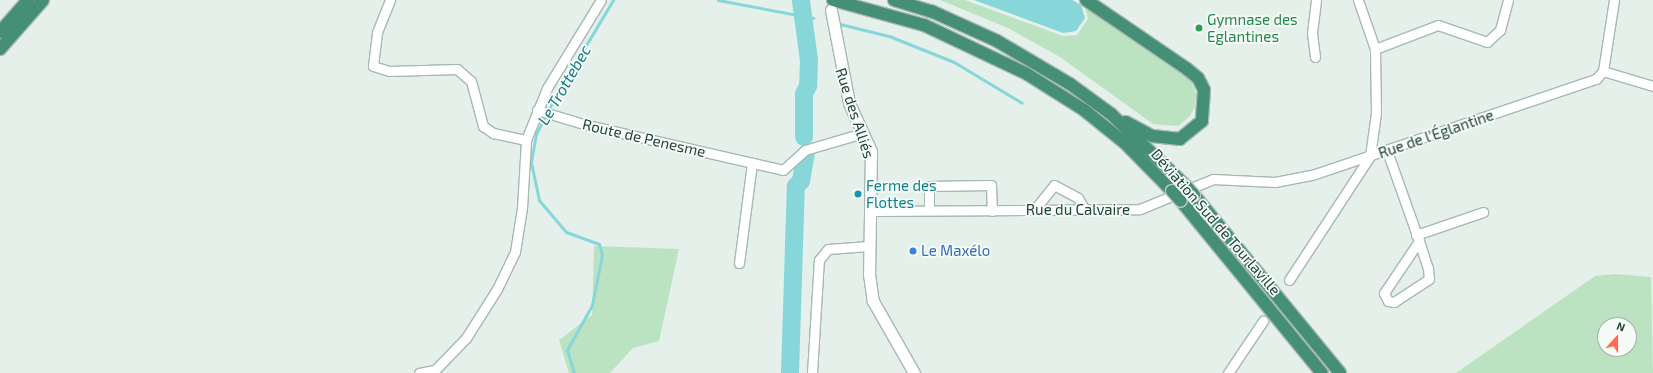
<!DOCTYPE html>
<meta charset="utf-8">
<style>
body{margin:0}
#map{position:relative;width:1653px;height:373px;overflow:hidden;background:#e5f0ea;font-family:"Exo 2",sans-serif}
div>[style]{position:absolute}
.green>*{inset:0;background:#bbe3c2}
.water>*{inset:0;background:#87d6da}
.stream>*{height:3px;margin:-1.5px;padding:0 1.5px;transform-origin:1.5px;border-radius:1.5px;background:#87d6da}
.river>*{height:18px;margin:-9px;padding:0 9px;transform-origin:9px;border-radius:9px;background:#87d6da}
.roads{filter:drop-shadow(1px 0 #a6b9b1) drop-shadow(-1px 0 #a6b9b1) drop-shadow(0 1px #a6b9b1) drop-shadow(0 -1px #a6b9b1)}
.minor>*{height:9px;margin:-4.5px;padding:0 4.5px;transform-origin:4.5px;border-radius:4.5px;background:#fff}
.tertiary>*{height:11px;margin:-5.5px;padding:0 5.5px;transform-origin:5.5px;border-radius:5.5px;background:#fff}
.trunk>*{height:12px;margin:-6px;padding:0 6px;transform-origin:6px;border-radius:6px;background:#468f77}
.bridges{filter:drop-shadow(1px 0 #c1cbc7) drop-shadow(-1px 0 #c1cbc7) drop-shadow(0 1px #c1cbc7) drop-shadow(0 -1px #c1cbc7)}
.trunk-bridge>*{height:12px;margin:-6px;padding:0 6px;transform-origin:6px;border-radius:6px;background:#468f77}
.dots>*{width:11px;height:11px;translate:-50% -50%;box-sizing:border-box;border:2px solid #f6fbf8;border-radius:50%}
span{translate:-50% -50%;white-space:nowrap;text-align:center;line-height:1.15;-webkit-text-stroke:3.5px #f6fbf8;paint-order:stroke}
.leisure-label{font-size:15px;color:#27864d}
.left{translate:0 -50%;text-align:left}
.street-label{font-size:15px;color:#214437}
.culture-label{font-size:15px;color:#0d838f}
.shop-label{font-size:15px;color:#366cbe}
.water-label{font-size:16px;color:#137b83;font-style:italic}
.north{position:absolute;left:1597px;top:317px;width:40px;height:40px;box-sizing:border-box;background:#f6fbf8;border:1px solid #a1b2ab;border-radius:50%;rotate:21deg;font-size:11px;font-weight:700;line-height:16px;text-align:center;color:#214437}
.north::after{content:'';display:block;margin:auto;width:14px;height:18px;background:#ff6c53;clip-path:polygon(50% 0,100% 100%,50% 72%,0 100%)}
</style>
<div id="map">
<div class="green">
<i style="clip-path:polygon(940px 0,965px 0,1063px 36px,1077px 35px,1088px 19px,1084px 3px,1191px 80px,1196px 94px,1195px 106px,1190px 116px,1178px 126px,1153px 124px,1060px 57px,1008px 28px)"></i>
<i style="clip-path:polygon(594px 246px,679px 249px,659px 341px,633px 348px,610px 373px,569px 373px,559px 340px,592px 315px)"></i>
<i style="clip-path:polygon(evenodd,1616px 274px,1651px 277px,1653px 373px,1456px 373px,1595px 276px,1616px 274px,1605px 325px,1629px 325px,1629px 349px,1605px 349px,1605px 325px)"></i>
</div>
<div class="water">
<i style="clip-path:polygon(974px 0,1072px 0,1081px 5px,1085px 18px,1076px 31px,1063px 33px)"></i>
</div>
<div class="stream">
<i style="left:718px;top:0;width:97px;rotate:10.7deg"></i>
<i style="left:840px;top:24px;width:50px;rotate:13.8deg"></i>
<i style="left:889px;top:36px;width:70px;rotate:21.8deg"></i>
<i style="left:954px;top:62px;width:79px;rotate:31.1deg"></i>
<i style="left:574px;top:373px;width:24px;rotate:-107deg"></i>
<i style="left:567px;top:350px;width:51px;rotate:-60.9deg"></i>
<i style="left:592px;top:305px;width:51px;rotate:-78.7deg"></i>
<i style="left:602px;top:255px;width:11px;rotate:-105deg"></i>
<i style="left:599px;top:244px;width:35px;rotate:-160deg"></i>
<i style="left:566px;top:232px;width:42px;rotate:-130.2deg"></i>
<i style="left:539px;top:200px;width:39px;rotate:-102deg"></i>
<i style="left:531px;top:162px;width:28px;rotate:-80deg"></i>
<i style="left:536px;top:134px;width:38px;rotate:-63deg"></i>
<i style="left:553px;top:100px;width:117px;rotate:-59deg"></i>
</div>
<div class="river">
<i style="left:801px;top:1px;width:60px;rotate:82.3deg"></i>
<i style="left:809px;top:60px;width:26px;rotate:92deg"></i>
<i style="left:808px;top:86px;width:9px;rotate:117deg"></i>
<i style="left:804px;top:94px;width:43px;rotate:90deg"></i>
<i style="left:790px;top:373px;width:187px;rotate:-88.2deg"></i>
<i style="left:796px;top:186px;width:7px;rotate:-45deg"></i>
<i style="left:801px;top:181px;width:27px;rotate:-80deg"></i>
</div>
<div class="roads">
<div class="minor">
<i style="left:390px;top:0;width:35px;rotate:112deg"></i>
<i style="left:377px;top:33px;width:33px;rotate:97deg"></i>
<i style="left:373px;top:66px;width:17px;rotate:17deg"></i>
<i style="left:389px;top:71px;width:68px;rotate:-1.7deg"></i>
<i style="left:457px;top:69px;width:18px;rotate:41deg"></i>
<i style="left:471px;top:81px;width:47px;rotate:75.1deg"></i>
<i style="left:483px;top:126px;width:12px;rotate:35deg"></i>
<i style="left:493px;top:133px;width:34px;rotate:12deg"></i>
<i style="left:1375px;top:49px;width:67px;rotate:-20.9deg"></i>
<i style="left:1438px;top:25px;width:52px;rotate:19.1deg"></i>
<i style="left:1487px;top:42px;width:18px;rotate:-43deg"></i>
<i style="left:1500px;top:30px;width:31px;rotate:-75deg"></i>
<i style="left:1315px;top:57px;width:24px;rotate:-97deg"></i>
<i style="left:1312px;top:33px;width:33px;rotate:-83deg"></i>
<i style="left:1603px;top:71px;width:52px;rotate:16.7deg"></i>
<i style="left:537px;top:110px;width:52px;rotate:16.7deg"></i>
<i style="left:587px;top:125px;width:201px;rotate:12.9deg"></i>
<i style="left:783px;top:170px;width:30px;rotate:-42deg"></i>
<i style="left:805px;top:150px;width:60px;rotate:-16.3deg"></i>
<i style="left:1387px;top:151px;width:96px;rotate:70.4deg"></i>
<i style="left:1419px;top:241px;width:28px;rotate:72deg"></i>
<i style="left:1428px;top:268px;width:11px;rotate:85deg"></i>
<i style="left:1429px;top:279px;width:42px;rotate:146.7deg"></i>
<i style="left:1394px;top:302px;width:6px;rotate:-171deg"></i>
<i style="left:1388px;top:301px;width:9px;rotate:-117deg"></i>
<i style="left:1384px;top:293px;width:63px;rotate:-56.1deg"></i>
<i style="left:929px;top:210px;width:24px;rotate:-90deg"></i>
<i style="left:929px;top:186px;width:62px;rotate:-0.9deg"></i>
<i style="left:991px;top:185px;width:26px;rotate:88deg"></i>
<i style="left:1034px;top:210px;width:32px;rotate:-51deg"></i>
<i style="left:1054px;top:185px;width:27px;rotate:28deg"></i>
<i style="left:1078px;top:198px;width:14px;rotate:60deg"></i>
<i style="left:872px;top:211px;width:268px;rotate:-0.4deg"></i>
<i style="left:1140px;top:209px;width:79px;rotate:-22.3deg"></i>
<i style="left:1213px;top:179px;width:62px;rotate:2.8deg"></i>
<i style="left:1275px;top:182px;width:38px;rotate:-11deg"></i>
<i style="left:1312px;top:175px;width:300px;rotate:-18.7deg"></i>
<i style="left:1596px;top:79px;width:11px;rotate:-49deg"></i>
<i style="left:1603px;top:71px;width:72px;rotate:-81.2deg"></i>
<i style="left:1416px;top:235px;width:71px;rotate:-18.9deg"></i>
<i style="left:739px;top:263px;width:101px;rotate:-82.6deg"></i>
<i style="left:1289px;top:280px;width:148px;rotate:-56.8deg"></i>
<i style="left:1370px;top:156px;width:43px;rotate:-82.1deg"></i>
<i style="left:1376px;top:113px;width:64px;rotate:-90.9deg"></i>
<i style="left:1375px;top:49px;width:52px;rotate:-109.1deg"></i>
<i style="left:419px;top:373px;width:16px;rotate:-11deg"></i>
<i style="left:435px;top:370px;width:45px;rotate:-45.9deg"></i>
<i style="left:466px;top:338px;width:58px;rotate:-57.7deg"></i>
<i style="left:497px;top:289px;width:41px;rotate:-64.1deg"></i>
<i style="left:515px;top:252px;width:45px;rotate:-81deg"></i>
<i style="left:522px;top:208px;width:68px;rotate:-86.6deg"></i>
<i style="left:526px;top:140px;width:56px;rotate:-68deg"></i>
<i style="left:547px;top:88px;width:103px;rotate:-58.5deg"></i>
<i style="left:812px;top:373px;width:113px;rotate:-86.5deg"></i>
<i style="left:819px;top:260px;width:14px;rotate:-51deg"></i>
<i style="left:828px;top:249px;width:41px;rotate:-4.2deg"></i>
<i style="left:1228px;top:373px;width:63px;rotate:-56.1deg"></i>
</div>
<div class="tertiary">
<i style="left:831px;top:10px;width:95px;rotate:79deg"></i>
<i style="left:849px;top:103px;width:53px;rotate:65.4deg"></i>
<i style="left:871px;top:151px;width:123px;rotate:90.9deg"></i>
<i style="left:869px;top:274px;width:27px;rotate:82deg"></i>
<i style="left:873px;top:301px;width:83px;rotate:60.3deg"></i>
</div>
<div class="trunk">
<i style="left:833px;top:0;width:94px;rotate:15.4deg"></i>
<i style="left:924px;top:25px;width:114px;rotate:25.4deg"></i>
<i style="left:1027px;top:74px;width:67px;rotate:32.3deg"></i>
<i style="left:1084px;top:110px;width:53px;rotate:38.8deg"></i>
<i style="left:1125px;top:143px;width:67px;rotate:45.6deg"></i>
<i style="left:894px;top:0;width:39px;rotate:17deg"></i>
<i style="left:931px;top:11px;width:72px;rotate:24.4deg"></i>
<i style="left:997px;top:41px;width:85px;rotate:30.5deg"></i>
<i style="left:1070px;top:84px;width:51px;rotate:36.2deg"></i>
<i style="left:1111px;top:114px;width:104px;rotate:43.8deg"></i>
<i style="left:1086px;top:0;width:122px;rotate:34.3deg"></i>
<i style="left:1187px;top:69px;width:14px;rotate:39deg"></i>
<i style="left:1198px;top:78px;width:13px;rotate:63deg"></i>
<i style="left:1204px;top:90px;width:31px;rotate:94deg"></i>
<i style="left:1202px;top:121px;width:28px;rotate:141deg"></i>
<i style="left:1180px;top:139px;width:28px;rotate:-174deg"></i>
<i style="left:1152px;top:136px;width:30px;rotate:-152deg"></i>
<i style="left:0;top:32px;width:43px;rotate:-48.8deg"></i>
<i style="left:0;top:49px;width:65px;rotate:-48.7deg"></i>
<i style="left:1194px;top:195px;width:230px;rotate:50.6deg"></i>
<i style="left:1181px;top:201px;width:222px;rotate:50.7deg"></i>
</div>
</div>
<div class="bridges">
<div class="trunk-bridge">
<i style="left:1186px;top:186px;width:12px;rotate:48deg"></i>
<i style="left:1172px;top:191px;width:13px;rotate:48deg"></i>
</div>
</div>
<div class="dots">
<i style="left:1199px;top:28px;background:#2e9e5b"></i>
<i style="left:858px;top:194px;background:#0f9aa8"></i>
<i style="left:913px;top:251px;background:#3f7fe0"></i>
</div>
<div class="leisure-label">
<span class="left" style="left:1207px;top:28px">Gymnase des<br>Eglantines</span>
</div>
<div class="street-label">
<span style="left:855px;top:113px;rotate:72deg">Rue des Alliés</span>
<span style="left:1436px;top:134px;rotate:-19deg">Rue de l'Églantine</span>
<span style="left:644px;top:138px;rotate:13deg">Route de Penesme</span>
<span style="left:1078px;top:210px">Rue du Calvaire</span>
<span style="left:1216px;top:222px;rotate:49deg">Déviation Sud de Tourlaville</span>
</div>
<div class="culture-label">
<span class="left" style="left:866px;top:194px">Ferme des<br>Flottes</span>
</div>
<div class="shop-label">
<span class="left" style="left:921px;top:251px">Le Maxélo</span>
</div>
<div class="water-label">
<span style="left:564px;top:85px;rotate:-60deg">Le Trottebec</span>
</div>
<div class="north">N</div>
</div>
